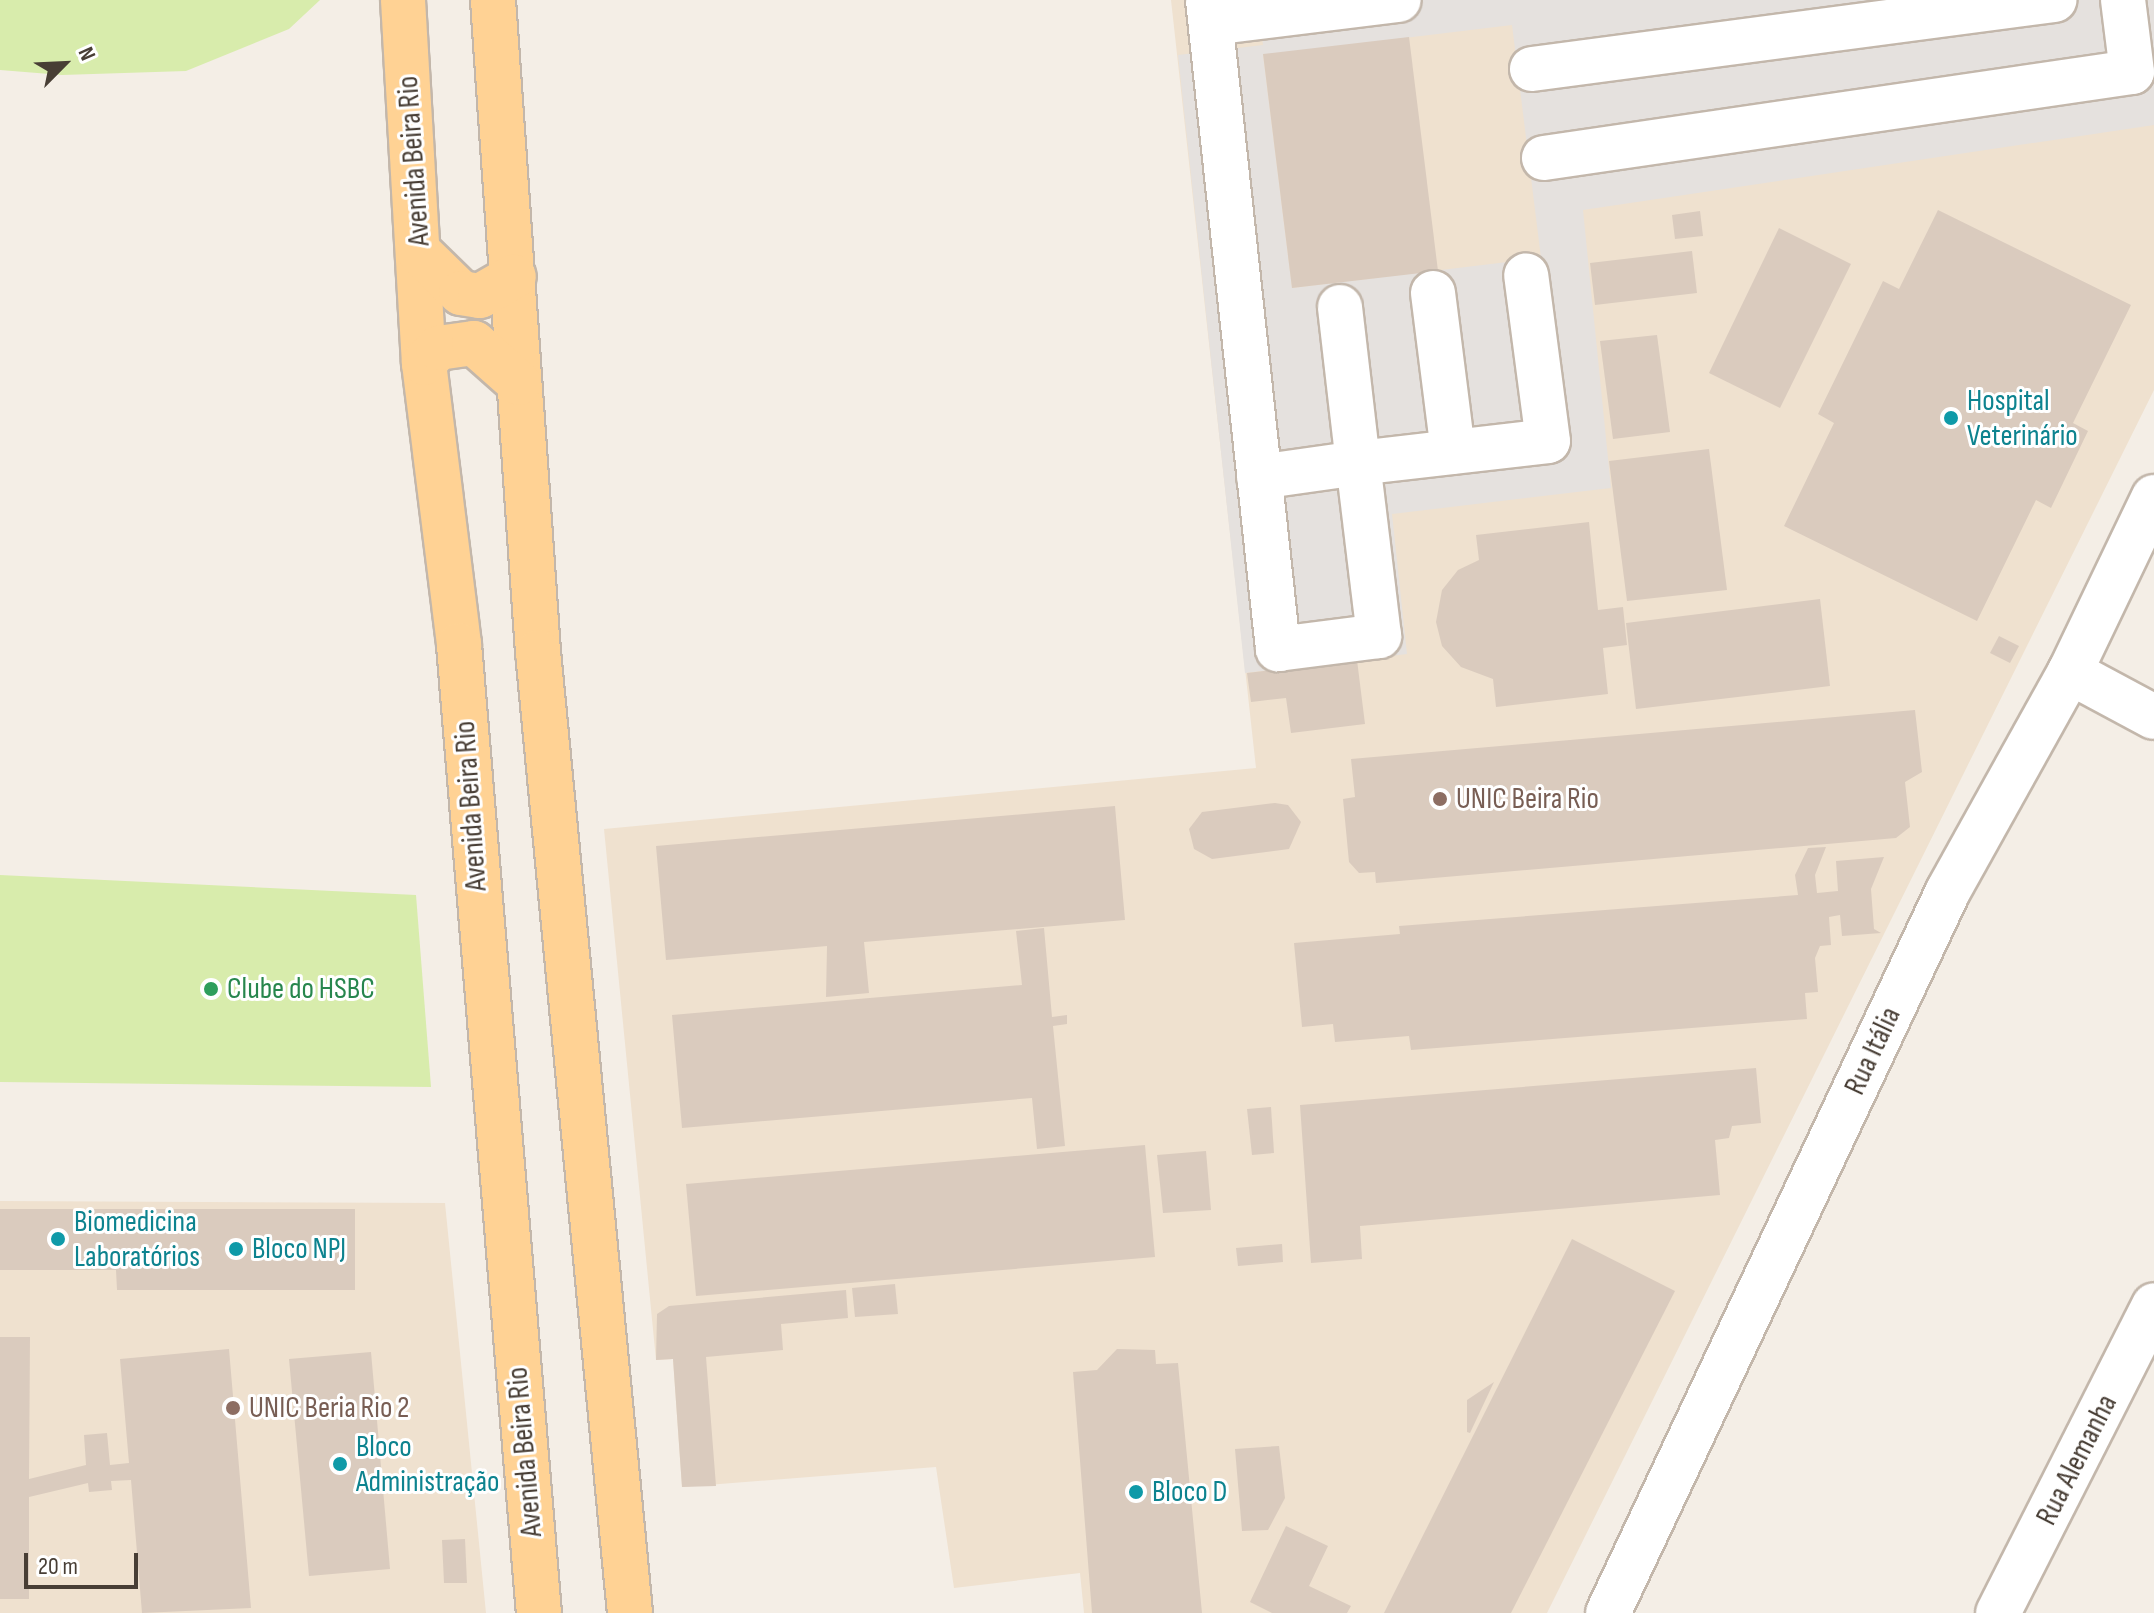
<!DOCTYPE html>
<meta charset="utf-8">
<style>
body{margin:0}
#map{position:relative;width:2154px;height:1613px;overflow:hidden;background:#f4eee6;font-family:"Sofia Sans Condensed",sans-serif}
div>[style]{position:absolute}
.education>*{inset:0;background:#efe1cf}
.green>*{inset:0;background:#d8ecac}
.parking>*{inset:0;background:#e5e1de}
.building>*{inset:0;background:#dacbbe}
.roads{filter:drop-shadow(2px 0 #c3b7ab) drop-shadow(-2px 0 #c3b7ab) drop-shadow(0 2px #c3b7ab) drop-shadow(0 -2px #c3b7ab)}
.minor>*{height:44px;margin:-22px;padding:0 22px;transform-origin:22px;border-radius:22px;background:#fff}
.major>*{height:44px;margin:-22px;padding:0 22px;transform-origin:22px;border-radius:22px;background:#ffd294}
.dots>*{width:22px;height:22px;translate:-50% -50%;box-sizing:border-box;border:4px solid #fff;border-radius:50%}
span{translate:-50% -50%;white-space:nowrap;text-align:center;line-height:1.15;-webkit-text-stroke:6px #fff;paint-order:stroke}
.street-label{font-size:30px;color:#483e35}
.culture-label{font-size:30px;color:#0d838f}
.left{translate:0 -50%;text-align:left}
.education-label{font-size:30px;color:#785e54}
.leisure-label{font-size:30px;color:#27864d}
.north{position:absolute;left:24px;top:24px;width:80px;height:80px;-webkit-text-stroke:6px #fff;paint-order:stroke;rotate:66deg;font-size:22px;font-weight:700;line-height:32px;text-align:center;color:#483e35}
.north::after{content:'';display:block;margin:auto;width:28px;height:36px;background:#483e35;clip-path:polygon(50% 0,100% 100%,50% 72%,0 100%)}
.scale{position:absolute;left:24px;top:1553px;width:114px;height:36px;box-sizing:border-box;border:4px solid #483e35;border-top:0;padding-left:10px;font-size:24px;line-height:28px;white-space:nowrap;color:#483e35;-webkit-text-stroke:6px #fff;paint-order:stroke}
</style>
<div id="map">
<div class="education">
<i style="clip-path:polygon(1171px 0,2154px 0,2154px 390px,1547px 1613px,1084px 1613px,1080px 1573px,954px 1588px,936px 1467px,682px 1487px,673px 1359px,656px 1360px,604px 829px,1256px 768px)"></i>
<i style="clip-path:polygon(0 1201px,445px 1203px,486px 1613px,0 1613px)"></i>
</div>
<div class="green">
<i style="clip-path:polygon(0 0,320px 0,289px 29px,186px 71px,62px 75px,0 70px)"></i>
<i style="clip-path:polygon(0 875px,416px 895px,431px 1087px,0 1082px)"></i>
</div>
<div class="parking">
<i style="clip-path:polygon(evenodd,1258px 0,2154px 0,2154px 125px,1583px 210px,1611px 488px,1392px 514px,1407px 654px,1245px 673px,1178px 55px,1263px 45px,1258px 0,1512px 25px,1541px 258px,1292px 288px,1263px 55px,1512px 25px)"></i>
</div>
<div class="building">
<i style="clip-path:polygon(1409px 37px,1438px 271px,1292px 288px,1263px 54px)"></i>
<i style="clip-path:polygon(1938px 210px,2131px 305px,2073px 423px,2088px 431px,2051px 508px,2036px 500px,1977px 621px,1784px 526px,1834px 423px,1818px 414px,1883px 281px,1899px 289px)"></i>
<i style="clip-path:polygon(1700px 211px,1703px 236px,1675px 239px,1672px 215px)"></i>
<i style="clip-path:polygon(1779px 228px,1851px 264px,1780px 408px,1709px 373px)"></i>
<i style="clip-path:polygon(1692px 251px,1697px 293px,1595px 305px,1590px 263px)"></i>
<i style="clip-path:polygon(1657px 335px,1670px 432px,1613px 439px,1600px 341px)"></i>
<i style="clip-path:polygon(1709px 449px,1727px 590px,1627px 601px,1609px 461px)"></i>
<i style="clip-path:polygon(1589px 522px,1598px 610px,1623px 607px,1627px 645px,1603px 648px,1608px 694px,1496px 707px,1493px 679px,1461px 667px,1442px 646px,1436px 622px,1442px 590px,1458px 570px,1479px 560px,1476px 535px)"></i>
<i style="clip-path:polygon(1820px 599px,1830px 686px,1636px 709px,1626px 623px)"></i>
<i style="clip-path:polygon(1999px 636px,2019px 646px,2010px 663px,1990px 653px)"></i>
<i style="clip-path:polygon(1357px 660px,1365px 724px,1291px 733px,1286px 698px,1251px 702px,1247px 673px)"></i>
<i style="clip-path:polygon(1915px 710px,1922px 772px,1905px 782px,1910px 827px,1896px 838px,1376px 883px,1375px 872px,1359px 873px,1349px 862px,1343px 799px,1355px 797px,1351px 759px)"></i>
<i style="clip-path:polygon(1275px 803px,1288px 805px,1301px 822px,1289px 849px,1212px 859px,1194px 849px,1189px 829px,1202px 812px)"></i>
<i style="clip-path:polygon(1115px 806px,1125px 920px,864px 942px,869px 993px,826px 997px,827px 946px,666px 960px,656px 846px)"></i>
<i style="clip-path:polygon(1826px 847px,1815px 875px,1817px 893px,1838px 891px,1836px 861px,1884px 857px,1871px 889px,1874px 929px,1881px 933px,1842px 936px,1840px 915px,1829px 917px,1831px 945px,1820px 946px,1815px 958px,1818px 992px,1805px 993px,1807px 1019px,1411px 1050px,1409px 1036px,1335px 1042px,1333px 1024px,1302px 1027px,1294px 943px,1400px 934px,1399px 926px,1798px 895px,1795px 875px,1808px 848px)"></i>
<i style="clip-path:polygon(1044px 928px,1052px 1017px,1067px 1015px,1067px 1024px,1053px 1026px,1065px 1146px,1037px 1149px,1032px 1098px,682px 1128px,672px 1015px,1022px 985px,1016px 931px)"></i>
<i style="clip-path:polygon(1756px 1068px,1761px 1123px,1732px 1126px,1729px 1138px,1715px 1140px,1720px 1195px,1360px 1226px,1362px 1259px,1311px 1263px,1300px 1105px)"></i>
<i style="clip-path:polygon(1271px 1107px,1274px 1153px,1252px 1155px,1247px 1109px)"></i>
<i style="clip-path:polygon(1145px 1145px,1155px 1257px,696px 1296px,686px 1184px)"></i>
<i style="clip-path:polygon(1206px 1151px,1211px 1210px,1163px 1213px,1157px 1155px)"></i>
<i style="clip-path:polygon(0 1209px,355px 1209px,355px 1290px,117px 1290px,116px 1270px,0 1270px)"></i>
<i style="clip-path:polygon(1572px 1239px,1675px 1291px,1511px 1613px,1384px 1613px)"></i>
<i style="clip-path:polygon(1282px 1244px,1283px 1262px,1238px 1266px,1236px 1248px)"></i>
<i style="clip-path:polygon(895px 1284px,898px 1314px,855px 1317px,852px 1288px)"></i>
<i style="clip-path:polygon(846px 1290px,848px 1318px,781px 1324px,783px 1350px,706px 1357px,716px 1486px,682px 1487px,673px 1359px,656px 1360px,657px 1314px,669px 1306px)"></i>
<i style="clip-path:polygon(0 1337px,30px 1337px,29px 1479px,86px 1465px,84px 1435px,107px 1433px,110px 1465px,129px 1463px,120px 1359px,229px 1349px,251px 1608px,142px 1613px,131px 1480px,111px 1481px,112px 1490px,89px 1492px,88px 1483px,29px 1497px,29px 1599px,0 1599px)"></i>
<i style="clip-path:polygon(1117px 1349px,1155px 1350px,1156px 1364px,1178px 1363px,1202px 1613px,1092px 1613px,1073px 1372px,1097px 1370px)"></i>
<i style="clip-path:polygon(371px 1352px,390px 1569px,309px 1576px,289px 1359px)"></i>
<i style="clip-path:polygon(1494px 1382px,1470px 1433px,1467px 1432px,1467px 1400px)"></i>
<i style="clip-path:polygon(1279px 1446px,1285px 1498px,1268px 1530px,1242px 1531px,1235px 1449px)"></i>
<i style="clip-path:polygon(1286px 1526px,1328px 1546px,1309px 1586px,1351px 1606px,1347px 1613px,1272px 1613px,1250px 1602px)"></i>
<i style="clip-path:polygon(465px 1539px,467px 1583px,444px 1583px,442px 1540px)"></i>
</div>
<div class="roads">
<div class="minor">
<i style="left:1208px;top:0;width:653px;rotate:83.84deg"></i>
<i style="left:1278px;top:649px;width:102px;rotate:-7.3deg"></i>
<i style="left:1379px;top:636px;width:174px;rotate:-96.9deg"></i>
<i style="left:1358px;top:463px;width:191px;rotate:-6.6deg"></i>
<i style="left:1548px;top:441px;width:167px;rotate:-97.5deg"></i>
<i style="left:1211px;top:23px;width:189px;rotate:-7deg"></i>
<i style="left:1532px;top:69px;width:527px;rotate:-7.53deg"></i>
<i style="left:1544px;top:158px;width:594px;rotate:-8.32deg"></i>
<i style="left:2132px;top:72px;width:73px;rotate:-97.1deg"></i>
<i style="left:1433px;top:293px;width:160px;rotate:82.8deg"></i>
<i style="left:1259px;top:477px;width:100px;rotate:-8deg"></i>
<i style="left:1358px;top:463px;width:157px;rotate:-96.6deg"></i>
<i style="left:2070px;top:672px;width:95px;rotate:28.2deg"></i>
<i style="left:1608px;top:1613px;width:798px;rotate:-64.78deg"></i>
<i style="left:1948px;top:891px;width:251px;rotate:-60.9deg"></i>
<i style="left:2070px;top:672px;width:194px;rotate:-64.4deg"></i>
<i style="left:1998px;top:1613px;width:345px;rotate:-63.1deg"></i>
</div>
<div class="major">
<i style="left:403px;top:0;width:364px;rotate:86.7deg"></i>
<i style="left:424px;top:363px;width:284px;rotate:82.9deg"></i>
<i style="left:459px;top:645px;width:971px;rotate:85.28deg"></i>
<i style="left:493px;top:0;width:654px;rotate:86.05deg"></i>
<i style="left:538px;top:652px;width:965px;rotate:84.53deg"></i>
<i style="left:420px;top:253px;width:57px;rotate:44.3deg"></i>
<i style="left:461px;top:293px;width:19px;rotate:9deg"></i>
<i style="left:480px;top:296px;width:39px;rotate:-30deg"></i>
<i style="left:424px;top:363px;width:21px;rotate:-47deg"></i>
<i style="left:438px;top:348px;width:36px;rotate:-8deg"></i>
<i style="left:474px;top:343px;width:60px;rotate:41.6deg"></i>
</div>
</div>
<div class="dots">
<i style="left:1951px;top:418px;background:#0f9aa8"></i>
<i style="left:1440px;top:799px;background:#8d6e63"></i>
<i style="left:211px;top:989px;background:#2e9e5b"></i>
<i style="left:58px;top:1239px;background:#0f9aa8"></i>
<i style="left:236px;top:1249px;background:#0f9aa8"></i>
<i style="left:233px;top:1408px;background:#8d6e63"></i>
<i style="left:340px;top:1464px;background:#0f9aa8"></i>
<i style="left:1136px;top:1492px;background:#0f9aa8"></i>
</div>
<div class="street-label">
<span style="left:414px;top:161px;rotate:-94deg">Avenida Beira Rio</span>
<span style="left:471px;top:806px;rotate:-94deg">Avenida Beira Rio</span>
<span style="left:1873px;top:1051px;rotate:-65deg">Rua Itália</span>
<span style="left:525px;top:1452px;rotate:-95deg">Avenida Beira Rio</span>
<span style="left:2077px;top:1460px;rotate:-63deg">Rua Alemanha</span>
</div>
<div class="culture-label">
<span class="left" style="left:1967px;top:418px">Hospital<br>Veterinário</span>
<span class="left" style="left:74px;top:1239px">Biomedicina<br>Laboratórios</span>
<span class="left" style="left:252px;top:1249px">Bloco NPJ</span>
<span class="left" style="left:356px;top:1464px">Bloco<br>Administração</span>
<span class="left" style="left:1152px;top:1492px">Bloco D</span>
</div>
<div class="education-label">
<span class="left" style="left:1456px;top:799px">UNIC Beira Rio</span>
<span class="left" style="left:249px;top:1408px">UNIC Beria Rio 2</span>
</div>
<div class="leisure-label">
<span class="left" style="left:227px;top:989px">Clube do HSBC</span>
</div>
<div class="north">N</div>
<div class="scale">20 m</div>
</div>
